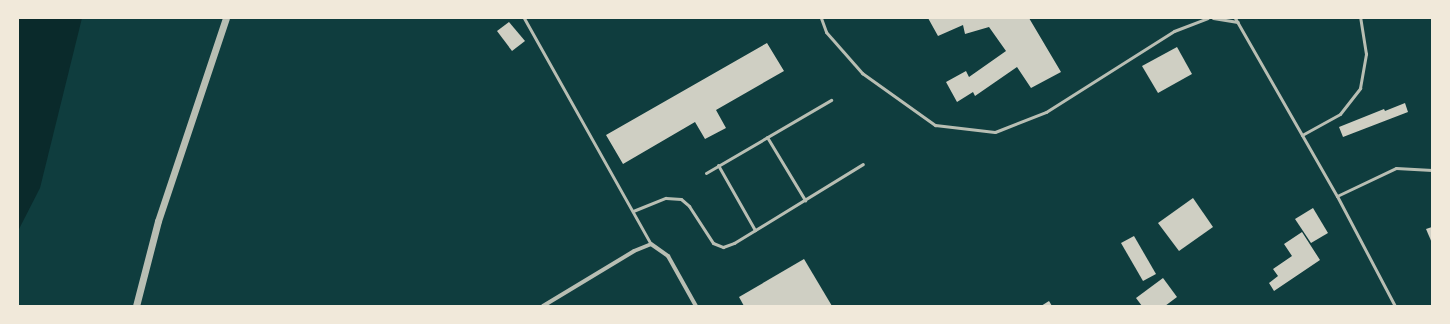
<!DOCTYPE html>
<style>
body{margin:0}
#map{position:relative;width:1450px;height:324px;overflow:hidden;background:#0f3d3e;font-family:Lato,sans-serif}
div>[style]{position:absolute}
.water>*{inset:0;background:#0a2a2b}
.building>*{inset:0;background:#cfcfc3}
.service>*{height:3px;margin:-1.5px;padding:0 1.5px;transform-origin:1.5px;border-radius:1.5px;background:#b8beb3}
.minor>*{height:4px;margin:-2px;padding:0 2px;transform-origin:2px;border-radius:2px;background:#b8beb3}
.tertiary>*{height:7px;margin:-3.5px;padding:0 3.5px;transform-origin:3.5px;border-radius:3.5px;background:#b8beb3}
span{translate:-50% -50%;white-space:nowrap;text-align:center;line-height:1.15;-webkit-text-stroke:3.5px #f1e9da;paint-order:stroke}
.frame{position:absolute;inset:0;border:19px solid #f1e9da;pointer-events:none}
</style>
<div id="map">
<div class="water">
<i style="clip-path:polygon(18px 18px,82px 18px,40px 188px,18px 231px)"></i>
</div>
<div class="building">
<i style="clip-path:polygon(928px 18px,1029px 18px,1061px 72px,1031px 88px,1017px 67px,975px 96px,973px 92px,957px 102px,946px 82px,966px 71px,969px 77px,1006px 51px,989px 27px,965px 34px,963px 25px,938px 36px)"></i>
<i style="clip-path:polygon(509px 22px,525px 41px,512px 51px,497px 31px)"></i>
<i style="clip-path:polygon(767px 43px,784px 71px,716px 110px,726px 128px,705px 139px,695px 122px,623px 164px,606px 135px)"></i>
<i style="clip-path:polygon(1177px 47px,1192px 74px,1158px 93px,1142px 66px)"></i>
<i style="clip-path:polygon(1405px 103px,1408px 112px,1343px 137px,1339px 127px,1384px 109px,1385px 111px)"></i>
<i style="clip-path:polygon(1193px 198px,1213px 227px,1179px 251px,1158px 223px)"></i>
<i style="clip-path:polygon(1313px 208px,1328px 233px,1311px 243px,1295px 219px)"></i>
<i style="clip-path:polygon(1432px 227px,1432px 243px,1426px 229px)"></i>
<i style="clip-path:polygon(1302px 232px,1320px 260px,1274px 291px,1269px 283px,1278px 276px,1273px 269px,1292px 256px,1284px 244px)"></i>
<i style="clip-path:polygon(1134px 236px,1156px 274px,1143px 281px,1121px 243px)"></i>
<i style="clip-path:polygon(804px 259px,832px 306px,744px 306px,739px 297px)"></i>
<i style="clip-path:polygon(1163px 278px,1177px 297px,1165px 306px,1142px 306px,1136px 298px)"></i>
<i style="clip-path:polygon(1049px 301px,1052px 306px,1041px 306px)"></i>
</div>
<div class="service">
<i style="left:524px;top:18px;width:259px;rotate:60.7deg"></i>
<i style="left:821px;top:18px;width:15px;rotate:70deg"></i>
<i style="left:826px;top:32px;width:55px;rotate:48.7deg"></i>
<i style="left:862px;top:73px;width:90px;rotate:35.5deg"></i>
<i style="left:935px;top:125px;width:60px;rotate:6.7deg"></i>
<i style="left:995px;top:132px;width:55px;rotate:-21.4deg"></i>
<i style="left:1046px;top:112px;width:151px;rotate:-32.3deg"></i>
<i style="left:1174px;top:31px;width:36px;rotate:-21deg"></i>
<i style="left:1213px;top:18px;width:25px;rotate:9deg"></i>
<i style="left:1235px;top:18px;width:205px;rotate:60.2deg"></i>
<i style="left:1337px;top:196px;width:124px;rotate:62.2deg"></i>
<i style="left:1302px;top:135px;width:43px;rotate:-28.9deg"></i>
<i style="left:1340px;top:114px;width:33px;rotate:-52deg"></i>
<i style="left:1360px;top:88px;width:35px;rotate:-80deg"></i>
<i style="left:1366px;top:54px;width:36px;rotate:-99deg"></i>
<i style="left:767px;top:137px;width:74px;rotate:58.9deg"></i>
<i style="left:718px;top:165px;width:75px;rotate:60.4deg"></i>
<i style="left:706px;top:173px;width:145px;rotate:-30.3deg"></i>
<i style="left:1337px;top:196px;width:65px;rotate:-25.4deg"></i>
<i style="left:1396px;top:168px;width:36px;rotate:3deg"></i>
<i style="left:633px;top:211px;width:35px;rotate:-22deg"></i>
<i style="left:666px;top:198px;width:15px;rotate:4deg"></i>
<i style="left:681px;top:199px;width:11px;rotate:41deg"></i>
<i style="left:689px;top:206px;width:44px;rotate:57deg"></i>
<i style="left:713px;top:243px;width:11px;rotate:22deg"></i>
<i style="left:723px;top:247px;width:12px;rotate:-20deg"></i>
<i style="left:734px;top:243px;width:151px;rotate:-31.5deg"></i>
</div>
<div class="minor">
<i style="left:543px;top:306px;width:106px;rotate:-31.1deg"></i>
<i style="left:634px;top:251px;width:18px;rotate:-22deg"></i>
<i style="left:651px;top:244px;width:21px;rotate:35deg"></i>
<i style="left:668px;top:256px;width:57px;rotate:60.8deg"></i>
</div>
<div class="tertiary">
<i style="left:136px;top:306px;width:88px;rotate:-75.5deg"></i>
<i style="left:158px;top:221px;width:214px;rotate:-71.5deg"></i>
</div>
<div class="frame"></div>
</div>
